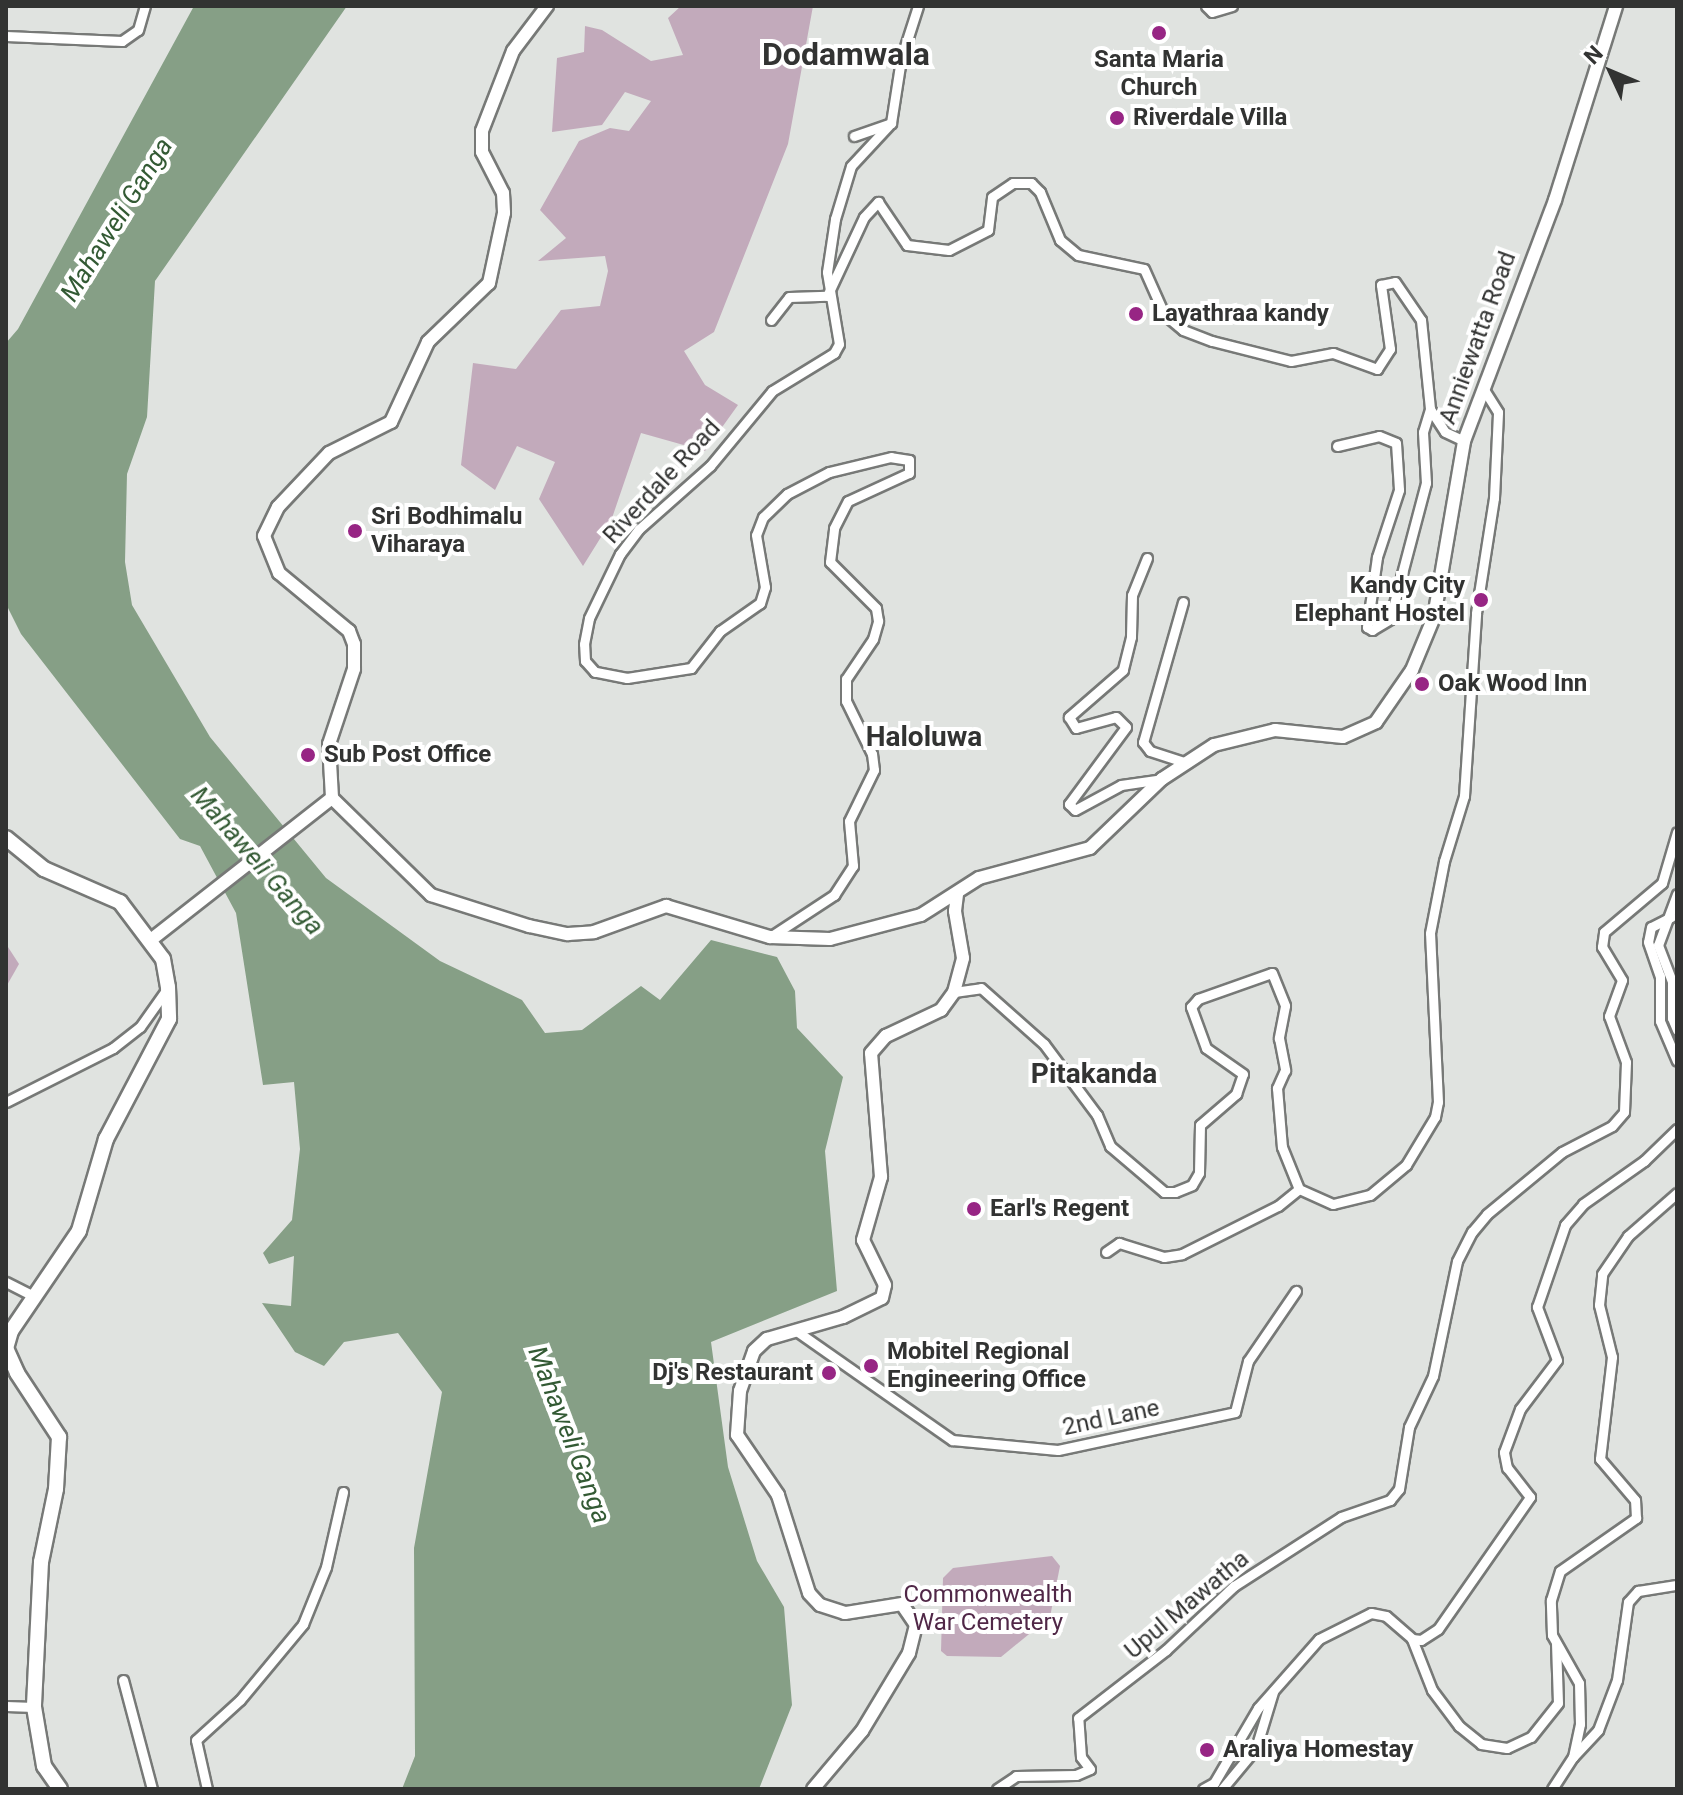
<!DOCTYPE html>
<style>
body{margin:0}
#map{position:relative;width:1683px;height:1795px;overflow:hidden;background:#e0e3e0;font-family:Roboto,sans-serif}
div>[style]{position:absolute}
.green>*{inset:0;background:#c2aabb}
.water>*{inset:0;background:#869f86}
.roads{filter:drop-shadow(2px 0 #777977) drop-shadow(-2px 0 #777977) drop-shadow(0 2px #777977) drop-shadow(0 -2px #777977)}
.minor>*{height:9px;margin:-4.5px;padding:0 4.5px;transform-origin:4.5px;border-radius:4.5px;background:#fff}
.tertiary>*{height:12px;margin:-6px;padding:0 6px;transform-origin:6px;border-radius:6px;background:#fff}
.primary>*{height:14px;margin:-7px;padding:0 7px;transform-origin:7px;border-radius:7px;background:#fff}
.dots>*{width:22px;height:22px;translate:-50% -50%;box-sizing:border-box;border:4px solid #fff;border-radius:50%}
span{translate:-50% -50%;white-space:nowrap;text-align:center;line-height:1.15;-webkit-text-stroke:8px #fff;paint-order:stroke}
.poi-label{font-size:24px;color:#323332;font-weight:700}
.left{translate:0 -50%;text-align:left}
.right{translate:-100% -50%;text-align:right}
.street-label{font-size:24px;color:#323332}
.park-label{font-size:24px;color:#502747}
.water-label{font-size:26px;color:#335a34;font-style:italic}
.quarter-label{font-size:28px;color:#323332;font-weight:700}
.district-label{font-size:32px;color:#323332;font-weight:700}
.frame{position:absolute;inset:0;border:8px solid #323332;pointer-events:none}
.north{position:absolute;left:1571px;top:32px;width:80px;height:80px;-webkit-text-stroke:6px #fff;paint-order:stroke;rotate:314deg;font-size:22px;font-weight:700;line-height:32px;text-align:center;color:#323332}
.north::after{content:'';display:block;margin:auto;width:28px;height:36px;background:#323332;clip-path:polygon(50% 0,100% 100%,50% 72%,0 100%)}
</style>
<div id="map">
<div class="green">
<i style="clip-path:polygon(681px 6px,813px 6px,788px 144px,714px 332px,684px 351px,705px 385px,738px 405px,705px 451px,641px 433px,611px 521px,583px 566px,539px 499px,555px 462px,517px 446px,495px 490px,461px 465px,473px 363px,516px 369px,561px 310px,600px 306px,608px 271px,605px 256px,538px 261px,566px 238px,540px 210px,579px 141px,610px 128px,629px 131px,651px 101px,625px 92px,602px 125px,552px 132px,557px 58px,584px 52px,585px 26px,602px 30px,651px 61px,683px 55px,668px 18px)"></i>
<i style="clip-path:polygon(6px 944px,19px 964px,6px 987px)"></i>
<i style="clip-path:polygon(1052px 1556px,1060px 1566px,1050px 1617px,1001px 1657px,947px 1656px,941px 1651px,943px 1578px,953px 1568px)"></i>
</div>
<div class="water">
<i style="clip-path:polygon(194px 6px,347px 6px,155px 281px,147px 417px,127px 474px,125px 562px,132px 605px,210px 737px,326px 878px,440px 961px,522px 1000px,545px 1033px,582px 1030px,641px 986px,660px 1000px,711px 940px,777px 957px,795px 991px,797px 1028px,843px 1077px,825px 1151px,837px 1291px,711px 1342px,728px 1467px,757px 1561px,784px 1607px,792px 1705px,759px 1789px,402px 1789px,415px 1756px,414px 1548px,442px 1392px,398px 1333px,344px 1342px,324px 1366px,295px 1352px,262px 1303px,291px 1306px,294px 1256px,269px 1264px,263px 1253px,292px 1220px,300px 1149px,294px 1082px,263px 1085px,236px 913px,200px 846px,180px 839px,21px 634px,6px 604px,6px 343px,18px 329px)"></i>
</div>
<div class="roads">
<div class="minor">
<i style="left:1206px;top:6px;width:8px;rotate:45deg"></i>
<i style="left:1212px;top:12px;width:21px;rotate:-17deg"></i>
<i style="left:6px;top:36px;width:116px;rotate:2.5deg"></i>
<i style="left:122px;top:41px;width:19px;rotate:-35deg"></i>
<i style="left:138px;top:30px;width:25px;rotate:-74deg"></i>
<i style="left:854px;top:136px;width:39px;rotate:-19deg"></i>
<i style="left:771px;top:320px;width:29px;rotate:-52deg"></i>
<i style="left:789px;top:297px;width:38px;rotate:-2deg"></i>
<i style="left:827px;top:296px;width:87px;rotate:-64.9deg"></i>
<i style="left:864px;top:217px;width:21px;rotate:-47deg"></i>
<i style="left:878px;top:202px;width:52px;rotate:56deg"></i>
<i style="left:907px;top:245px;width:42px;rotate:6.8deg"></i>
<i style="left:949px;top:250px;width:44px;rotate:-27.1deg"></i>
<i style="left:988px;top:230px;width:33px;rotate:-83deg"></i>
<i style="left:992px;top:197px;width:25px;rotate:-34deg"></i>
<i style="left:1013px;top:183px;width:18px"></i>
<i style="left:1031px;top:183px;width:13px;rotate:45deg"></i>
<i style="left:1040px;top:192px;width:52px;rotate:67.4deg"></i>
<i style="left:1060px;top:240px;width:23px;rotate:40deg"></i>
<i style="left:1078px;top:255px;width:67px;rotate:12deg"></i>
<i style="left:1144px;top:269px;width:49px;rotate:66deg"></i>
<i style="left:1164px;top:314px;width:25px;rotate:40deg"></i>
<i style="left:1183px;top:330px;width:31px;rotate:21deg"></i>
<i style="left:1212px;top:341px;width:81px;rotate:14.2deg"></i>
<i style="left:1291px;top:361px;width:43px;rotate:-10.8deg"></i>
<i style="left:1333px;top:353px;width:47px;rotate:20deg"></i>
<i style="left:1377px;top:369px;width:24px;rotate:-57deg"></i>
<i style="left:1390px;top:349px;width:65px;rotate:-98deg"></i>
<i style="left:1381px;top:285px;width:14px;rotate:-12deg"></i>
<i style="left:1395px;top:282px;width:46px;rotate:55.6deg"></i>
<i style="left:1421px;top:320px;width:89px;rotate:84.2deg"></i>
<i style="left:1430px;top:409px;width:27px;rotate:57deg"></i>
<i style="left:1445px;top:432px;width:21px;rotate:25deg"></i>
<i style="left:1337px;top:446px;width:43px;rotate:-13.4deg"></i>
<i style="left:1379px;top:436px;width:18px;rotate:22deg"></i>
<i style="left:1396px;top:443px;width:47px;rotate:86.3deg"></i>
<i style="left:1399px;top:490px;width:71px;rotate:108.2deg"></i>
<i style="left:1377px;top:557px;width:71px;rotate:98.1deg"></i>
<i style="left:1367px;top:627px;width:6px;rotate:31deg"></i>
<i style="left:1372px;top:630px;width:21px;rotate:-31deg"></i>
<i style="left:1390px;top:619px;width:141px;rotate:-75.2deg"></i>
<i style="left:1426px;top:483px;width:51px;rotate:-93.4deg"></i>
<i style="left:1423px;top:432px;width:24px;rotate:-73deg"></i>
<i style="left:1147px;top:558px;width:40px;rotate:112deg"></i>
<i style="left:1132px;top:595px;width:42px;rotate:91.4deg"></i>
<i style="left:1131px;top:637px;width:34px;rotate:104deg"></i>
<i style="left:1123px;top:670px;width:72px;rotate:139deg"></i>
<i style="left:1069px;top:717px;width:13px;rotate:58deg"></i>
<i style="left:1076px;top:728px;width:41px;rotate:-15.4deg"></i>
<i style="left:1116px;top:717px;width:14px;rotate:45deg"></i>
<i style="left:1126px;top:727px;width:96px;rotate:126.5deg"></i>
<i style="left:1069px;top:804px;width:8px;rotate:45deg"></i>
<i style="left:1075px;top:810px;width:52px;rotate:-28.5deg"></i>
<i style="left:1121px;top:785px;width:41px;rotate:-8.3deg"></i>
<i style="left:1183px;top:602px;width:146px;rotate:105.9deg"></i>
<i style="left:1143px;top:742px;width:11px;rotate:52deg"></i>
<i style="left:1150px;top:751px;width:39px;rotate:18deg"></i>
<i style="left:1677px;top:894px;width:54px;rotate:110.4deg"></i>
<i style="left:1658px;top:945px;width:40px;rotate:69deg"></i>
<i style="left:1672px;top:982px;width:36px;rotate:90deg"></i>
<i style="left:1672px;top:1018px;width:13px;rotate:67deg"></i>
<i style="left:1671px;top:917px;width:22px;rotate:153deg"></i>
<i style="left:1651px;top:927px;width:15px;rotate:101deg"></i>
<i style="left:1648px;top:942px;width:36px;rotate:71deg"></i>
<i style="left:1660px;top:976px;width:45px;rotate:90deg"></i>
<i style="left:1660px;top:1021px;width:43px;rotate:67deg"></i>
<i style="left:770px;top:937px;width:77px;rotate:-33.3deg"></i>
<i style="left:834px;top:895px;width:35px;rotate:-57deg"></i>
<i style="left:853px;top:866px;width:45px;rotate:-95.1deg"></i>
<i style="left:849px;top:821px;width:57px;rotate:-63.9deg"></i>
<i style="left:874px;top:770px;width:16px;rotate:-97deg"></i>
<i style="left:872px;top:754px;width:59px;rotate:-116.1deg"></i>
<i style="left:846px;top:701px;width:22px;rotate:-90deg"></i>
<i style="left:846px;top:679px;width:48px;rotate:-56deg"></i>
<i style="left:873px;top:639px;width:19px;rotate:-74deg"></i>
<i style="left:878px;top:621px;width:13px;rotate:-99deg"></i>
<i style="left:876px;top:608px;width:65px;rotate:-135deg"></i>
<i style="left:830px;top:562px;width:34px;rotate:-83deg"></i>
<i style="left:834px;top:528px;width:30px;rotate:-63deg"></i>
<i style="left:848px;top:501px;width:67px;rotate:-24.7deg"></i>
<i style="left:909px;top:473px;width:13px;rotate:-90deg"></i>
<i style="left:909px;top:460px;width:18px;rotate:-171deg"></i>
<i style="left:891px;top:457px;width:64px;rotate:166.4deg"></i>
<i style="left:829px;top:472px;width:47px;rotate:152.4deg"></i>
<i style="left:787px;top:494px;width:33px;rotate:136deg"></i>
<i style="left:763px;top:517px;width:19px;rotate:111deg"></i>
<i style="left:756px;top:535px;width:53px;rotate:80.2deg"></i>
<i style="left:765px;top:587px;width:17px;rotate:107deg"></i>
<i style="left:760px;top:603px;width:49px;rotate:145deg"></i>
<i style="left:720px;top:631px;width:47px;rotate:128.1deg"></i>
<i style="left:691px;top:668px;width:65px;rotate:171.1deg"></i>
<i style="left:627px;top:678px;width:33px;rotate:-169deg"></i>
<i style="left:595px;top:672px;width:15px;rotate:-132deg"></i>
<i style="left:585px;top:661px;width:17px;rotate:-93deg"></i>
<i style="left:584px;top:644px;width:26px;rotate:-79deg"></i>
<i style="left:589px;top:618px;width:71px;rotate:-64.2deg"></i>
<i style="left:620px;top:554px;width:31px;rotate:-53deg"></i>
<i style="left:639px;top:529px;width:95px;rotate:-41.6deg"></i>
<i style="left:710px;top:466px;width:97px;rotate:-50.4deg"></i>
<i style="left:772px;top:391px;width:73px;rotate:-31.5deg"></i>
<i style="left:834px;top:353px;width:10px;rotate:-61deg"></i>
<i style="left:839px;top:344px;width:73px;rotate:-99.5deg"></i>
<i style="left:827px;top:272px;width:54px;rotate:-81.4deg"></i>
<i style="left:835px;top:219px;width:55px;rotate:-73.2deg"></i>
<i style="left:851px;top:166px;width:59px;rotate:-47.1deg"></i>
<i style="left:891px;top:123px;width:65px;rotate:-81.1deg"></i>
<i style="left:901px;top:59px;width:56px;rotate:-72.2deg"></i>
<i style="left:954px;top:992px;width:27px;rotate:-8deg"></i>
<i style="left:981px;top:988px;width:84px;rotate:41.6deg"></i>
<i style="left:1044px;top:1044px;width:89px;rotate:53.3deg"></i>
<i style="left:1097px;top:1115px;width:34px;rotate:67deg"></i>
<i style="left:1110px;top:1146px;width:71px;rotate:40.4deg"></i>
<i style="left:1164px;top:1192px;width:11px"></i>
<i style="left:1175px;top:1192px;width:18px;rotate:-22deg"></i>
<i style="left:1192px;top:1185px;width:14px;rotate:-60deg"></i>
<i style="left:1199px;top:1173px;width:48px;rotate:-88.8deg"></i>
<i style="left:1200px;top:1125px;width:48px;rotate:-40.7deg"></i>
<i style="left:1236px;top:1094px;width:21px;rotate:-71deg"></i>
<i style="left:1243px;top:1074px;width:45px;rotate:-144.9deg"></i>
<i style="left:1206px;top:1048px;width:44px;rotate:-110.1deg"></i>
<i style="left:1191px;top:1007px;width:11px;rotate:-49deg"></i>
<i style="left:1198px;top:999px;width:78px;rotate:-19.4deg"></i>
<i style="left:1272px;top:973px;width:35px;rotate:68deg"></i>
<i style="left:1285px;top:1006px;width:33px;rotate:101deg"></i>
<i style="left:1279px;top:1038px;width:33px;rotate:79deg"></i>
<i style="left:1285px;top:1070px;width:20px;rotate:114deg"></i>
<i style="left:1277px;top:1088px;width:59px;rotate:85.2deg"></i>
<i style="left:1282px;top:1147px;width:45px;rotate:68deg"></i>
<i style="left:1299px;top:1189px;width:37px;rotate:24deg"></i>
<i style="left:1333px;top:1204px;width:38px;rotate:-14deg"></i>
<i style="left:1370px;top:1195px;width:47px;rotate:-39.8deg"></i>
<i style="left:1406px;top:1165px;width:56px;rotate:-58.9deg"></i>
<i style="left:1435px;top:1117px;width:15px;rotate:-79deg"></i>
<i style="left:1438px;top:1102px;width:169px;rotate:-92.7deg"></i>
<i style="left:1430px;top:933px;width:73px;rotate:-79deg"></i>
<i style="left:1444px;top:861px;width:68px;rotate:-72.9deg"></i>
<i style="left:1464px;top:796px;width:183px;rotate:-86.2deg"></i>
<i style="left:1476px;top:613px;width:116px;rotate:-81.1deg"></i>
<i style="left:1494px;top:498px;width:86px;rotate:-87.3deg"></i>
<i style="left:1498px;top:412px;width:25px;rotate:-122deg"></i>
<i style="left:6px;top:1102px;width:120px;rotate:-26.8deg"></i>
<i style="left:113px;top:1048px;width:34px;rotate:-38deg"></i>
<i style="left:140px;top:1027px;width:47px;rotate:-54.6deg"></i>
<i style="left:1106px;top:1252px;width:16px;rotate:-35deg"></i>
<i style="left:1119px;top:1243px;width:47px;rotate:17.3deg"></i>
<i style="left:1164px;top:1257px;width:18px;rotate:-9deg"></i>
<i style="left:1182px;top:1254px;width:107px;rotate:-26.6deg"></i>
<i style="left:1278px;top:1206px;width:27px;rotate:-39deg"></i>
<i style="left:6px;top:1282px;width:31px;rotate:27deg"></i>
<i style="left:795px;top:1330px;width:192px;rotate:35deg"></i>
<i style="left:952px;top:1440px;width:106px;rotate:5.4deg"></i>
<i style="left:1058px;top:1450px;width:181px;rotate:-12.1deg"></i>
<i style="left:1235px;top:1412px;width:53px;rotate:-75.7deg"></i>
<i style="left:1248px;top:1361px;width:85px;rotate:-55.6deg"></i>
<i style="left:1412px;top:1639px;width:55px;rotate:68.6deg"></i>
<i style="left:1432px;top:1690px;width:45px;rotate:53.1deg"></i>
<i style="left:1459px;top:1726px;width:28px;rotate:39deg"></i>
<i style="left:1481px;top:1744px;width:26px;rotate:9deg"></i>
<i style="left:1507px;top:1748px;width:26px;rotate:-25deg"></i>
<i style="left:1531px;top:1737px;width:43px;rotate:-51.5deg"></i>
<i style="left:1558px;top:1703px;width:59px;rotate:-91.9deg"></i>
<i style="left:123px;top:1680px;width:113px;rotate:75.1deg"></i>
<i style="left:6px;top:1706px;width:28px;rotate:2deg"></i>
<i style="left:1573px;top:1757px;width:37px;rotate:-47deg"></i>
<i style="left:1598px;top:1730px;width:53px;rotate:-69.2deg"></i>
<i style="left:1617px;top:1680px;width:79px;rotate:-82deg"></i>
<i style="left:1628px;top:1602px;width:15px;rotate:-48deg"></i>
<i style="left:1638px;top:1591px;width:39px;rotate:-9deg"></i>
<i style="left:207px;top:1789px;width:50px;rotate:-102.7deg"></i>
<i style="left:196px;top:1740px;width:59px;rotate:-42.3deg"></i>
<i style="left:240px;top:1700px;width:99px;rotate:-50.3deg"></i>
<i style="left:303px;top:1624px;width:61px;rotate:-68deg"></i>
<i style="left:326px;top:1567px;width:77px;rotate:-77.2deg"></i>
<i style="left:997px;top:1789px;width:23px;rotate:-34deg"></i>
<i style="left:1016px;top:1776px;width:60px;rotate:-1deg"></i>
<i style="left:1076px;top:1775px;width:15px;rotate:-23deg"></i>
<i style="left:1090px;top:1769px;width:15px;rotate:-127deg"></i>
<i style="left:1081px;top:1757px;width:39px;rotate:-94deg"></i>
<i style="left:1078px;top:1718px;width:111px;rotate:-37.7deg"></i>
<i style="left:1166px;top:1650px;width:93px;rotate:-43.3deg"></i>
<i style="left:1234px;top:1586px;width:127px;rotate:-32.8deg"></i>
<i style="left:1341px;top:1517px;width:52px;rotate:-19.1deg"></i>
<i style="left:1390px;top:1500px;width:14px;rotate:-51deg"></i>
<i style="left:1399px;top:1489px;width:63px;rotate:-80.8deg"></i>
<i style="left:1409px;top:1427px;width:56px;rotate:-64.8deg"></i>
<i style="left:1433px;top:1376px;width:117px;rotate:-78.2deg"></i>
<i style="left:1457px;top:1261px;width:33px;rotate:-63deg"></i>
<i style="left:1472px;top:1232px;width:23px;rotate:-50deg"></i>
<i style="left:1487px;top:1214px;width:97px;rotate:-39.6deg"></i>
<i style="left:1562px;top:1152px;width:56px;rotate:-27.5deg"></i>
<i style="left:1612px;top:1126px;width:18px;rotate:-49deg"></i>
<i style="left:1624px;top:1112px;width:50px;rotate:-87.7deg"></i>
<i style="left:1626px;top:1062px;width:49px;rotate:-110.3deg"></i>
<i style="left:1609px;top:1016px;width:38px;rotate:-70deg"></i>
<i style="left:1622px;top:980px;width:39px;rotate:-121deg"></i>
<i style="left:1602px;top:947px;width:15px;rotate:-82deg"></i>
<i style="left:1604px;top:932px;width:76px;rotate:-40.2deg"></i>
<i style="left:1662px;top:883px;width:53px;rotate:-73.6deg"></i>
<i style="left:1203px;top:1789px;width:13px;rotate:-29deg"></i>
<i style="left:1214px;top:1783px;width:87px;rotate:-59.6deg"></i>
<i style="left:1258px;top:1708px;width:92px;rotate:-48.5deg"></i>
<i style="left:1319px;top:1639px;width:58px;rotate:-26.6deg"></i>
<i style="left:1371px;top:1613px;width:15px;rotate:11deg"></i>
<i style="left:1386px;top:1616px;width:35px;rotate:41deg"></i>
<i style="left:1412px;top:1639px;width:9px;rotate:6deg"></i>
<i style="left:1421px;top:1640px;width:20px;rotate:-33deg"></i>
<i style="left:1438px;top:1629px;width:161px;rotate:-55.1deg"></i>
<i style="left:1530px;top:1497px;width:37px;rotate:-128deg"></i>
<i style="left:1507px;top:1468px;width:16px;rotate:-101deg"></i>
<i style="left:1504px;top:1452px;width:46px;rotate:-69.6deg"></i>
<i style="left:1520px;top:1409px;width:61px;rotate:-52.9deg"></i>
<i style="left:1557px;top:1360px;width:57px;rotate:-110.7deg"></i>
<i style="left:1537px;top:1307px;width:87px;rotate:-71.1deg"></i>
<i style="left:1565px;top:1225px;width:28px;rotate:-49deg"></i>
<i style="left:1583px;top:1204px;width:75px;rotate:-35.2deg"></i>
<i style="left:1644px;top:1161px;width:46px;rotate:-44.1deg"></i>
<i style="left:1222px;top:1789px;width:53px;rotate:-50.3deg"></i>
<i style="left:1256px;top:1748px;width:59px;rotate:-73.1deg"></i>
<i style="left:1552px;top:1789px;width:38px;rotate:-57deg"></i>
<i style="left:1573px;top:1757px;width:34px;rotate:-78deg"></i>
<i style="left:1580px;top:1724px;width:41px;rotate:-91.4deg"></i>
<i style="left:1579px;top:1683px;width:55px;rotate:-119.4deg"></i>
<i style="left:1552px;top:1635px;width:35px;rotate:-92deg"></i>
<i style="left:1551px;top:1600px;width:30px;rotate:-73deg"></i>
<i style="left:1560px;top:1571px;width:93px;rotate:-34.9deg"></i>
<i style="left:1636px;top:1518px;width:18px;rotate:-93deg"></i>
<i style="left:1635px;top:1500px;width:54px;rotate:-130.5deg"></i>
<i style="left:1600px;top:1459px;width:103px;rotate:-83.3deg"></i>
<i style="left:1612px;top:1357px;width:54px;rotate:-104deg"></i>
<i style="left:1599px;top:1305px;width:31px;rotate:-84deg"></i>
<i style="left:1602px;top:1274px;width:46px;rotate:-55.6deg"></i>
<i style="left:1628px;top:1236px;width:65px;rotate:-41.3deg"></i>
</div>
<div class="tertiary">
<i style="left:547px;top:6px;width:56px;rotate:127.1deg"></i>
<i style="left:513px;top:51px;width:86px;rotate:111.2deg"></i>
<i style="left:482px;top:131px;width:21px;rotate:90deg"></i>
<i style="left:482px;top:152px;width:46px;rotate:62.9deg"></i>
<i style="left:503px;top:193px;width:20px;rotate:87deg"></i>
<i style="left:504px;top:213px;width:72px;rotate:102.1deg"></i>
<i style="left:489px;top:283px;width:85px;rotate:136deg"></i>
<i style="left:428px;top:342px;width:88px;rotate:114.8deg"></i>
<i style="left:391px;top:422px;width:69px;rotate:153.4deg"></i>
<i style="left:329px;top:453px;width:74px;rotate:133.4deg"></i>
<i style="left:278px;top:507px;width:32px;rotate:116deg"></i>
<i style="left:264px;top:536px;width:40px;rotate:68deg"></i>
<i style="left:279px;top:573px;width:91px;rotate:39.6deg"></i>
<i style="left:349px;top:631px;width:14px;rotate:69deg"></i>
<i style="left:354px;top:644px;width:25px;rotate:90deg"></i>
<i style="left:354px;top:669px;width:79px;rotate:108.4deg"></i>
<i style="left:329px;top:744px;width:54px;rotate:86.8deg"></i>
<i style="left:332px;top:798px;width:139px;rotate:44.4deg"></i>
<i style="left:431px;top:895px;width:103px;rotate:17.6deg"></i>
<i style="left:529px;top:926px;width:40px;rotate:12deg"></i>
<i style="left:568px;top:934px;width:26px;rotate:-4deg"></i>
<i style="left:594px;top:932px;width:77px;rotate:-19.9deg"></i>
<i style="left:666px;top:906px;width:109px;rotate:16.6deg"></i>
<i style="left:770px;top:937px;width:60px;rotate:1.9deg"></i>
<i style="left:830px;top:939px;width:94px;rotate:-14.8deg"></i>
<i style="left:921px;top:915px;width:69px;rotate:-32.5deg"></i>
<i style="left:979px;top:878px;width:115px;rotate:-15.1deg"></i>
<i style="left:1090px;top:848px;width:100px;rotate:-43.8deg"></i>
<i style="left:1162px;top:779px;width:62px;rotate:-33.2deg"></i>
<i style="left:1214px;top:745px;width:63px;rotate:-13.8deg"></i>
<i style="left:1275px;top:730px;width:68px;rotate:5.9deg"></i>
<i style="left:1343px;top:737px;width:36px;rotate:-24deg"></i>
<i style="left:1376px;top:722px;width:63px;rotate:-55.3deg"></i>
<i style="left:1412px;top:670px;width:57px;rotate:-67.5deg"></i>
<i style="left:1434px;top:617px;width:179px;rotate:-80.3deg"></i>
<i style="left:1464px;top:441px;width:258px;rotate:-69.3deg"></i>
<i style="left:1555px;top:200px;width:203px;rotate:-72.5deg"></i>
<i style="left:152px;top:939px;width:229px;rotate:-38.1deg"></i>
<i style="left:813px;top:1789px;width:76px;rotate:-49.8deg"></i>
<i style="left:862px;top:1731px;width:91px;rotate:-58.9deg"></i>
<i style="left:909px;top:1653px;width:29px;rotate:-76deg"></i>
<i style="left:916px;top:1625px;width:25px;rotate:-124deg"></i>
<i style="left:902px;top:1604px;width:58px;rotate:171deg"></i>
<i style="left:845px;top:1613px;width:26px;rotate:-162deg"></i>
<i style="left:820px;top:1605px;width:16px;rotate:-133deg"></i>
<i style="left:809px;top:1593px;width:103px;rotate:-107.6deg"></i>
<i style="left:778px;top:1495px;width:73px;rotate:-124.3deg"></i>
<i style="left:737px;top:1435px;width:44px;rotate:-86.1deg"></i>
<i style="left:740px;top:1391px;width:42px;rotate:-70.7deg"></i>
<i style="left:754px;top:1351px;width:18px;rotate:-43deg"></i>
<i style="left:767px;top:1339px;width:79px;rotate:-16.1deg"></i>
<i style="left:843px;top:1317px;width:43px;rotate:-26deg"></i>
<i style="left:882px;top:1298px;width:13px;rotate:-77deg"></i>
<i style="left:885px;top:1285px;width:50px;rotate:-116.1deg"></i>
<i style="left:863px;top:1240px;width:66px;rotate:-74.1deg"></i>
<i style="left:881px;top:1177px;width:124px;rotate:-94.6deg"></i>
<i style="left:871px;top:1053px;width:23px;rotate:-49deg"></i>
<i style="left:886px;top:1036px;width:61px;rotate:-25.3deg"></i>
<i style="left:941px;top:1010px;width:22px;rotate:-54deg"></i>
<i style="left:954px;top:992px;width:35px;rotate:-75deg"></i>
<i style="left:963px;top:958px;width:48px;rotate:-99.7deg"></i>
<i style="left:955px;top:911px;width:17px;rotate:-83deg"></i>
</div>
<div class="primary">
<i style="left:6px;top:838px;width:49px;rotate:39.2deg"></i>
<i style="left:44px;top:869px;width:83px;rotate:23.5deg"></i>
<i style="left:120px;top:902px;width:71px;rotate:53deg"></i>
<i style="left:163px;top:959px;width:28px;rotate:80deg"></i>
<i style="left:168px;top:987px;width:32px;rotate:88deg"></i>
<i style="left:169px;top:1019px;width:136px;rotate:117.7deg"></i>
<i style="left:106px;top:1139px;width:96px;rotate:106.4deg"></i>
<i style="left:79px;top:1231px;width:121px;rotate:124.2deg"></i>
<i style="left:11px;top:1331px;width:18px;rotate:106deg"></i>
<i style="left:6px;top:1348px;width:27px;rotate:66deg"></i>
<i style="left:17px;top:1373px;width:77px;rotate:56.7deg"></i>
<i style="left:59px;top:1437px;width:52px;rotate:93.3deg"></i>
<i style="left:56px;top:1489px;width:75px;rotate:101.6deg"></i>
<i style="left:41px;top:1562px;width:145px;rotate:92.8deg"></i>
<i style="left:34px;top:1707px;width:60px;rotate:80.4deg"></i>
<i style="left:44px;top:1766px;width:28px;rotate:55deg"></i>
</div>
</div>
<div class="dots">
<i style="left:1159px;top:33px;background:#972584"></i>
<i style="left:1117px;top:118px;background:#972584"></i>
<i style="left:1136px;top:314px;background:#972584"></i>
<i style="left:355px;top:531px;background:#972584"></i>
<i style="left:1481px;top:600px;background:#972584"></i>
<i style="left:1422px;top:684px;background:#972584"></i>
<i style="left:308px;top:755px;background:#972584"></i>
<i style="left:974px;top:1209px;background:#972584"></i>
<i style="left:871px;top:1366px;background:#972584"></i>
<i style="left:829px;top:1373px;background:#972584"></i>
<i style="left:1207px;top:1750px;background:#972584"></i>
</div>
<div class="poi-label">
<span style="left:1159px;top:74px">Santa Maria<br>Church</span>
<span class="left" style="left:1133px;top:118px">Riverdale Villa</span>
<span class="left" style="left:1152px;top:314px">Layathraa kandy</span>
<span class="left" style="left:371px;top:531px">Sri Bodhimalu<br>Viharaya</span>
<span class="right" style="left:1465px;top:600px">Kandy City<br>Elephant Hostel</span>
<span class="left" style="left:1438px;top:684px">Oak Wood Inn</span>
<span class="left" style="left:324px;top:755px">Sub Post Office</span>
<span class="left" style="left:990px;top:1209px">Earl's Regent</span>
<span class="left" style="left:887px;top:1366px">Mobitel Regional<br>Engineering Office</span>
<span class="right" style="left:813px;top:1373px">Dj's Restaurant</span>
<span class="left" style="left:1223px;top:1750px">Araliya Homestay</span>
</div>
<div class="street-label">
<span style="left:1478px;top:338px;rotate:-70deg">Anniewatta Road</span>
<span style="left:662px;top:482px;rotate:-47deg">Riverdale Road</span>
<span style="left:1111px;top:1418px;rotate:-12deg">2nd Lane</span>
<span style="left:1187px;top:1605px;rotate:-40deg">Upul Mawatha</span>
</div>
<div class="park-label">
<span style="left:988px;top:1609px">Commonwealth<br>War Cemetery</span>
</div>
<div class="water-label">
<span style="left:117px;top:220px;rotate:-58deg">Mahaweli Ganga</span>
<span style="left:257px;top:861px;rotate:49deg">Mahaweli Ganga</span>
<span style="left:569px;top:1435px;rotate:69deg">Mahaweli Ganga</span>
</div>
<div class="quarter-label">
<span style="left:924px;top:737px">Haloluwa</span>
<span style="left:1094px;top:1074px">Pitakanda</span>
</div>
<div class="district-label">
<span style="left:846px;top:54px">Dodamwala</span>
</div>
<div class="frame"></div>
<div class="north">N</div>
</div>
